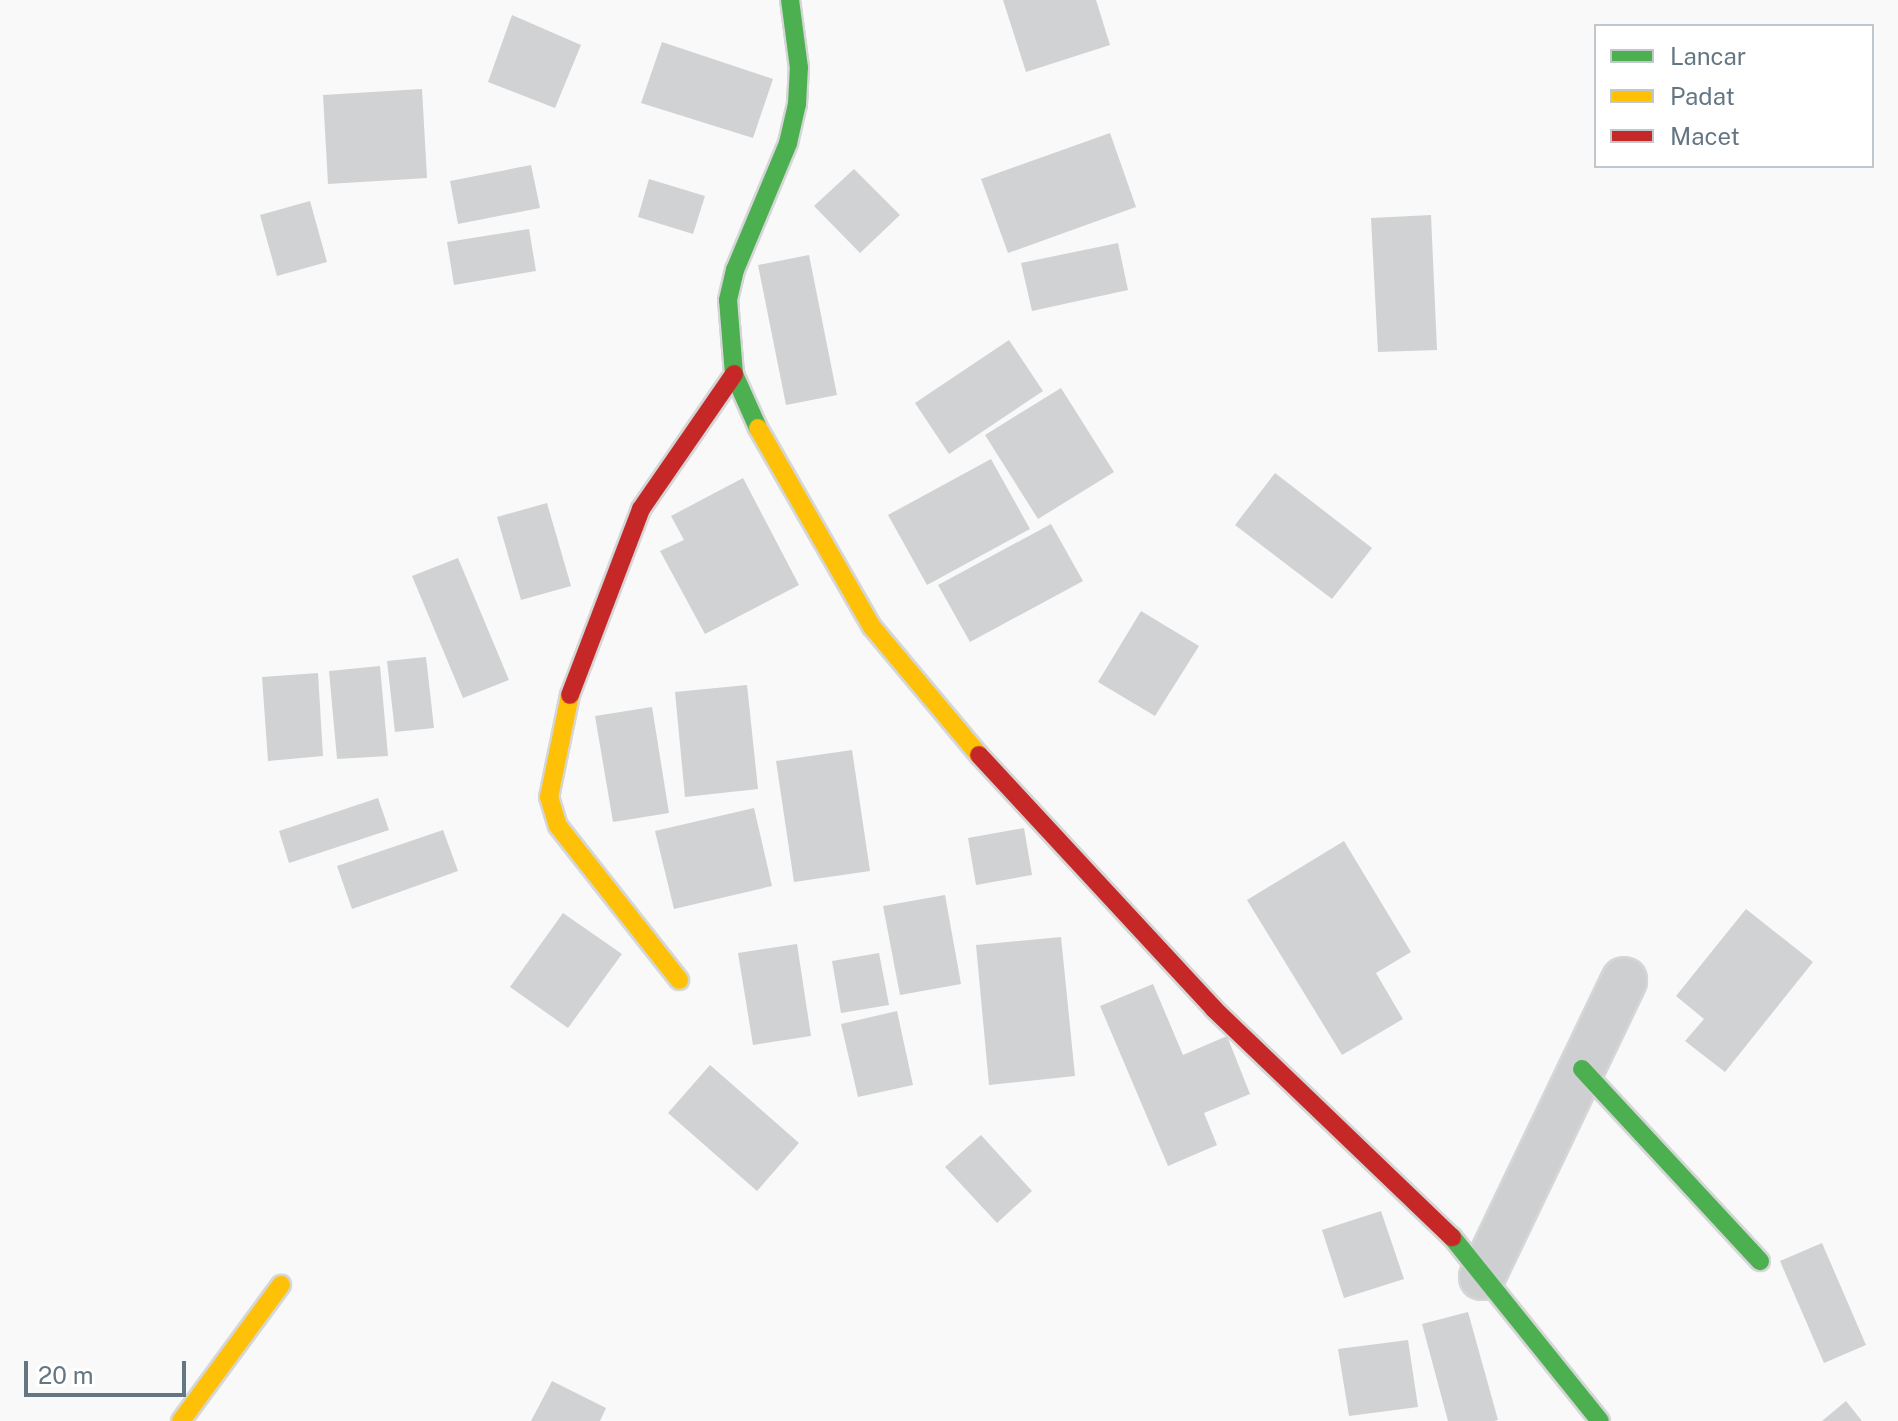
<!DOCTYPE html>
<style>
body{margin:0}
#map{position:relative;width:1898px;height:1421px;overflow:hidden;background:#f9f9f9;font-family:"Public Sans",sans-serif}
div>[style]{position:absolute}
.building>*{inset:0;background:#d0d2d3}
.roads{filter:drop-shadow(2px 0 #d5d6d7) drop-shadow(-2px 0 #d5d6d7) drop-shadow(0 2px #d5d6d7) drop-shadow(0 -2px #d5d6d7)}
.street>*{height:44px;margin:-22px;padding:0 22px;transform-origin:22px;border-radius:22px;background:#cecfd0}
.fast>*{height:18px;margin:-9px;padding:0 9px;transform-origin:9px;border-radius:9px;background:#4caf50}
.slow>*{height:18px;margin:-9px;padding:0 9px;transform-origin:9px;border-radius:9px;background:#ffc107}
.jam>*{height:18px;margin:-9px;padding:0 9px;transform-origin:9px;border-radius:9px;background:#c62828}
span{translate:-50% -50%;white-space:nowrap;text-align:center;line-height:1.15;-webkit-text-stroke:8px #fff;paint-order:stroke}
.legend{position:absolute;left:1594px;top:24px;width:280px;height:144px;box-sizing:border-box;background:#fff;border:2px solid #c1c8cd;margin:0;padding:10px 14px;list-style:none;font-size:24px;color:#657683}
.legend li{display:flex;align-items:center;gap:16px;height:40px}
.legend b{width:40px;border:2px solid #c1c8cd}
.scale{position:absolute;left:24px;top:1361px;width:162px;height:36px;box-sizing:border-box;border:4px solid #657683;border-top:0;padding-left:10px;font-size:24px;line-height:28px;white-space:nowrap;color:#657683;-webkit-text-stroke:6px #fff;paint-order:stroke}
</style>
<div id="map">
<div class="building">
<i style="clip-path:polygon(1003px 0,1096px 0,1110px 45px,1026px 72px)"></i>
<i style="clip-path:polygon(512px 15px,581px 45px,555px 108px,488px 82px)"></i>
<i style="clip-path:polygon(662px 42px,773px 79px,753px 138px,641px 103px)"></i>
<i style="clip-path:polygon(422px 89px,427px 178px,328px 184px,323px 95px)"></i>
<i style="clip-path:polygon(1110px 133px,1136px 207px,1008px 253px,981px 179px)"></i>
<i style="clip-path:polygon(531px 165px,540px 208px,458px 224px,450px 181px)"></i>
<i style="clip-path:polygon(854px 169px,900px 215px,860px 253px,814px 206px)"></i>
<i style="clip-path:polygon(649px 179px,705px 196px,693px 234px,638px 217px)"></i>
<i style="clip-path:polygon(310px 201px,327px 262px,277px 276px,260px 215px)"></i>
<i style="clip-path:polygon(1431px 215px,1437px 350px,1378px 352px,1371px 218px)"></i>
<i style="clip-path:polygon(529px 229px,536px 271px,454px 285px,447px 242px)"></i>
<i style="clip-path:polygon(1118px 243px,1128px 290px,1032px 311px,1021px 263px)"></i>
<i style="clip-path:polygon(809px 255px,837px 395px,786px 405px,758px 265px)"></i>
<i style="clip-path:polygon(1009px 340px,1043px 391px,949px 454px,915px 403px)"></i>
<i style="clip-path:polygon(1061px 388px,1114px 472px,1038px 519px,985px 435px)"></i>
<i style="clip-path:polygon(991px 459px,1030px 529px,927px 585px,888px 515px)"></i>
<i style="clip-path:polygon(1275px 473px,1372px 548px,1332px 599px,1235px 525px)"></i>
<i style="clip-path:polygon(743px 478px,799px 585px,705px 634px,660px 551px,684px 540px,671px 516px)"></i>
<i style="clip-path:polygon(547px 503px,571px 586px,521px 600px,497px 517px)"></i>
<i style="clip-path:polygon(1051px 524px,1083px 581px,970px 642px,938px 585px)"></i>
<i style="clip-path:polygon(458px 558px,509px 680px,463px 698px,412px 576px)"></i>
<i style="clip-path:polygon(1141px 611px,1199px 646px,1155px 716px,1098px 682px)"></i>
<i style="clip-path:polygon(426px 657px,434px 728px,395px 732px,387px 661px)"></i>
<i style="clip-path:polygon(380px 666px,388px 756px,337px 759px,329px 671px)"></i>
<i style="clip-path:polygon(318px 673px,323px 756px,268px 761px,262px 677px)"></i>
<i style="clip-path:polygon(747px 685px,758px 789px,685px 797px,675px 692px)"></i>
<i style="clip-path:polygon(652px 707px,669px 813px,613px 822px,595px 716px)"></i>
<i style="clip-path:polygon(852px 750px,870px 871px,794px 882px,776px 761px)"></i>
<i style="clip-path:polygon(378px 798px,389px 830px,289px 863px,279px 831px)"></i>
<i style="clip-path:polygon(754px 808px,772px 886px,674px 909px,655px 831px)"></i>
<i style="clip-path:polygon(1024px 828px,1032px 875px,976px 885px,968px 838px)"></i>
<i style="clip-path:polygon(443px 830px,458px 871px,352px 909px,337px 866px)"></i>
<i style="clip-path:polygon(1344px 841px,1411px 952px,1376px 973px,1403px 1019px,1342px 1055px,1247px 900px)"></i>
<i style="clip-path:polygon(945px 895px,961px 984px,900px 995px,883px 906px)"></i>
<i style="clip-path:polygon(1746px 909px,1813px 962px,1725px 1072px,1685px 1041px,1704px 1019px,1676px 996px)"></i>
<i style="clip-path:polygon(563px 913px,622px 954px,568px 1028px,510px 987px)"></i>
<i style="clip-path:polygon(1061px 937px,1075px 1076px,989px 1085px,976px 945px)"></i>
<i style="clip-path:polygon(797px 944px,811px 1036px,753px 1045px,738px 953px)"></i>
<i style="clip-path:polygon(879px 953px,889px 1005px,841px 1013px,832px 961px)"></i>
<i style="clip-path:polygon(1153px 984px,1183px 1055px,1227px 1036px,1250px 1094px,1204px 1113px,1217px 1145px,1168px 1166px,1100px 1006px)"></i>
<i style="clip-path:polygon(897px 1011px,913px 1085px,858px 1097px,841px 1024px)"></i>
<i style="clip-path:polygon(710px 1065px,799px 1143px,757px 1191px,668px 1113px)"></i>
<i style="clip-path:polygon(981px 1135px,1032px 1191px,997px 1223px,945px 1167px)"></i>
<i style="clip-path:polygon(1381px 1211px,1404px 1279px,1344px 1298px,1322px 1230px)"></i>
<i style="clip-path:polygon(1822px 1243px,1866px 1345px,1824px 1363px,1780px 1261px)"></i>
<i style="clip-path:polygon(1468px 1312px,1498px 1420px,1494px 1421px,1448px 1421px,1422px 1324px)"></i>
<i style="clip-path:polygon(1408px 1340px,1418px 1407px,1349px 1416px,1338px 1349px)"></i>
<i style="clip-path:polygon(552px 1381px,606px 1408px,600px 1421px,531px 1421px)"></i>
<i style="clip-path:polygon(1846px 1401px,1862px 1421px,1822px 1421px)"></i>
</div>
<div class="roads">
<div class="street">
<i style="left:1482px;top:1277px;width:329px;rotate:-64.4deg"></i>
</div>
<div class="fast">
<i style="left:758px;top:428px;width:59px;rotate:-114deg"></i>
<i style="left:734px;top:374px;width:74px;rotate:-94.6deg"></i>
<i style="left:728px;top:300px;width:31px;rotate:-77deg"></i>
<i style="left:735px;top:270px;width:138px;rotate:-67.3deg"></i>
<i style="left:788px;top:143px;width:40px;rotate:-77deg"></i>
<i style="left:797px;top:104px;width:36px;rotate:-87deg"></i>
<i style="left:799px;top:68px;width:69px;rotate:-97.5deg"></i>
<i style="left:1582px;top:1069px;width:262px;rotate:47.2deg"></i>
<i style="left:1452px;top:1237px;width:236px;rotate:51.2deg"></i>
</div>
<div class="slow">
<i style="left:758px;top:428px;width:229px;rotate:60.2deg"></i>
<i style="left:872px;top:627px;width:167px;rotate:50.1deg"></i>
<i style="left:570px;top:695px;width:104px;rotate:101.6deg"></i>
<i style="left:549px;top:797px;width:30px;rotate:73deg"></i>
<i style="left:558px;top:826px;width:196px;rotate:51.8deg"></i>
<i style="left:181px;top:1421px;width:169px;rotate:-53.7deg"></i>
</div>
<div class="jam">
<i style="left:570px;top:695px;width:199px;rotate:-69.1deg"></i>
<i style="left:641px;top:509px;width:164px;rotate:-55.4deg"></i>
<i style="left:979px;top:755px;width:346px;rotate:47.2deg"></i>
<i style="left:1214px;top:1009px;width:330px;rotate:43.8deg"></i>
</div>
</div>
<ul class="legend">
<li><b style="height:10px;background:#4caf50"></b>Lancar</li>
<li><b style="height:10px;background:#ffc107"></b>Padat</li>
<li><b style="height:10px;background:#c62828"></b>Macet</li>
</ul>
<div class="scale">20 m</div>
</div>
